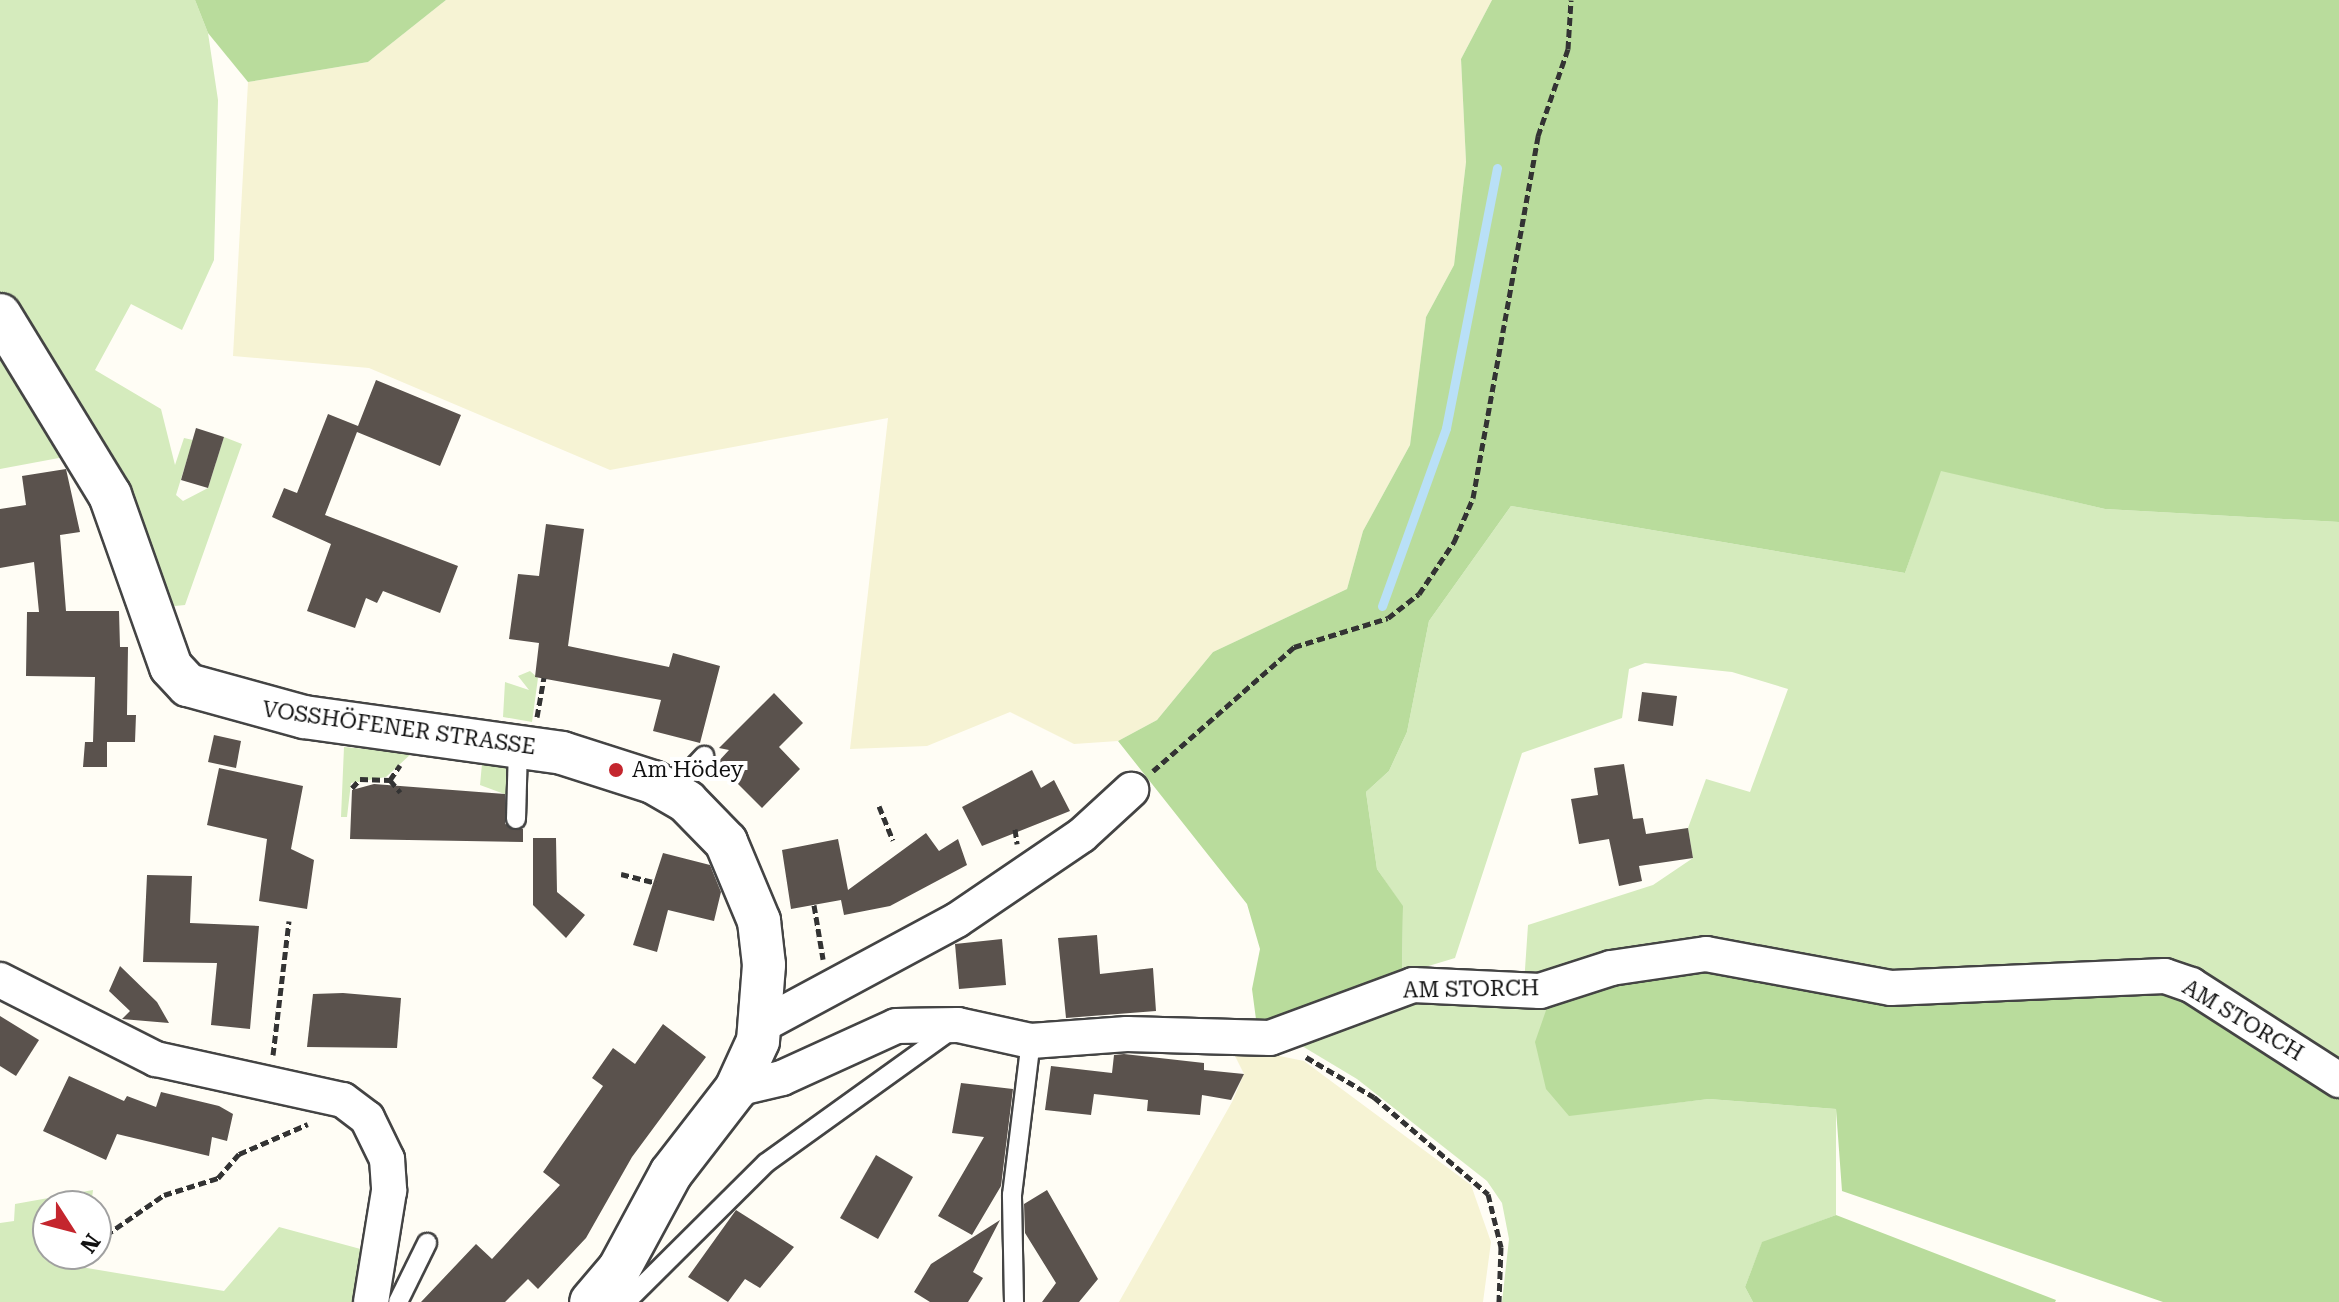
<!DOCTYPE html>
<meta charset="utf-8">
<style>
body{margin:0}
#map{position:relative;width:2339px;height:1302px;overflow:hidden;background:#fffdf5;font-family:"Roboto Serif",serif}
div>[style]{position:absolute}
.farmland>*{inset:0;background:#f6f3d4}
.green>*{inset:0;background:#d5ebbd}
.forest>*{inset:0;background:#b9dc9c}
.stream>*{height:9px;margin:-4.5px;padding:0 4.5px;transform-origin:4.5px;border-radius:4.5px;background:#b9e0f7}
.building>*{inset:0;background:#5a524d}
.path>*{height:5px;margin-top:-2.5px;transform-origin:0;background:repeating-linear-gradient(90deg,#333 0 8px,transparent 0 12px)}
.roads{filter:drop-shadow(2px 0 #444) drop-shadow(-2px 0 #444) drop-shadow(0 2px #444) drop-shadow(0 -2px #444)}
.service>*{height:18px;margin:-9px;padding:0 9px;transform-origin:9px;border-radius:9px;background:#fff}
.minor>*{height:34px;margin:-17px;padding:0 17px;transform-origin:17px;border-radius:17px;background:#fff}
.tertiary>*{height:42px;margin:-21px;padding:0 21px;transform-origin:21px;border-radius:21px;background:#fff}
.dots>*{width:22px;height:22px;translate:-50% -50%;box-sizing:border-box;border:4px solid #fff;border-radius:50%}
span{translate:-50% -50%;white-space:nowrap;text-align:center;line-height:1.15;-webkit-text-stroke:8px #fff;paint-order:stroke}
.street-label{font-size:22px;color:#111}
.poi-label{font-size:22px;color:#111}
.left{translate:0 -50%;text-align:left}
.north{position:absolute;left:32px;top:1190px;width:80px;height:80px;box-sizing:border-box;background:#fff;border:2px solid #a0a0a0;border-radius:50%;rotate:126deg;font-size:22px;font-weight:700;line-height:32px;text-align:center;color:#111}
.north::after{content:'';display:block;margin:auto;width:28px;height:36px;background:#c4262e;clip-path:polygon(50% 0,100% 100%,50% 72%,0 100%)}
</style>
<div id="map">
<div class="farmland">
<i style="clip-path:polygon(446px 0,1492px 0,1461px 59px,1466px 162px,1454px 265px,1426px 317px,1410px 445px,1363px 531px,1347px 589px,1213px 652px,1157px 720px,1118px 741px,1074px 744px,1010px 712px,927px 746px,850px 749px,888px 418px,610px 470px,369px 368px,233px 356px,248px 82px,368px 62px)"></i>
<i style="clip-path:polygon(1230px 1046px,1304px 1061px,1471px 1185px,1491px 1242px,1483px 1302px,1119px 1302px,1232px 1102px,1244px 1074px)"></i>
</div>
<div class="green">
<i style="clip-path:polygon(0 0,195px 0,208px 33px,218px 100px,214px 260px,182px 330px,131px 304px,95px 370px,161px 409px,175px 465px,184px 438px,193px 440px,176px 495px,183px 501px,208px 488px,224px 437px,242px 444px,185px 605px,165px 607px,0 298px)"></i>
<i style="clip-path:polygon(0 340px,75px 455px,0 469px)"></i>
<i style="clip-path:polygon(1940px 470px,2105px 509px,2339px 522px,2339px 1069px,1524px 984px,1528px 925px,1653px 885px,1693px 858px,1688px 828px,1706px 779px,1750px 792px,1788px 689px,1732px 672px,1645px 663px,1629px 669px,1622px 718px,1522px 753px,1455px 958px,1402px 974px,1403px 907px,1377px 869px,1366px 792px,1389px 771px,1407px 732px,1429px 621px,1511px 506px,1905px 573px)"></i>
<i style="clip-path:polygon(530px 671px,538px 678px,532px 722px,503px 717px,505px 682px,529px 690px,518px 676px)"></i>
<i style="clip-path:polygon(344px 747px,412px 753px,386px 777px,351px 783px,347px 817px,341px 817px)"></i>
<i style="clip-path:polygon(482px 764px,507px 768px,507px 795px,480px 785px)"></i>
<i style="clip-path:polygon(1551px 996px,1569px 1115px,1709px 1099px,1836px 1109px,1836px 1215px,1762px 1243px,1745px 1287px,1753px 1302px,1502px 1302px,1509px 1239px,1502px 1203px,1487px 1181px,1357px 1079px,1297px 1043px,1383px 999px)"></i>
<i style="clip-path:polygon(93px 1190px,91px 1206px,48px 1206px,48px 1254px,82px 1254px,81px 1267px,224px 1291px,279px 1227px,368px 1251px,358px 1302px,0 1302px,0 1223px,14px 1221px,15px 1204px)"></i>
</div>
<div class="forest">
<i style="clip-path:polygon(195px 0,446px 0,368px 62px,248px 82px,208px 33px)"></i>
<i style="clip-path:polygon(1492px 0,2339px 0,2339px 522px,2105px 509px,1941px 471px,1905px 573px,1511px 506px,1429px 621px,1407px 732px,1389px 771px,1366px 792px,1377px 869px,1403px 906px,1402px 974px,1257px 1027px,1252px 989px,1260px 949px,1247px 904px,1118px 741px,1157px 720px,1213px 652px,1347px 589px,1363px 531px,1410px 445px,1426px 317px,1454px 265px,1466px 162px,1461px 59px)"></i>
<i style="clip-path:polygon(1692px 963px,2094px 981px,2187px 995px,2339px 1070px,2339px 1302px,2163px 1302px,1842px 1191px,1836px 1109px,1709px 1099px,1569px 1116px,1546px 1089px,1535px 1042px,1551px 996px)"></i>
<i style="clip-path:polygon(1836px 1215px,2056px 1300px,2055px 1302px,1753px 1302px,1745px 1287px,1762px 1242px)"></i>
</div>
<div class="stream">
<i style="left:1382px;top:606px;width:189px;rotate:-70.2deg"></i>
<i style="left:1446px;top:428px;width:265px;rotate:-78.9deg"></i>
</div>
<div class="building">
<i style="clip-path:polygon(376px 380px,461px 415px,440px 466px,357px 432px,325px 515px,458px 566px,440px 613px,383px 591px,377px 603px,366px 598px,355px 628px,307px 611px,331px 544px,272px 517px,284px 488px,297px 493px,328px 414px,358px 426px)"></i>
<i style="clip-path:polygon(196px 428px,224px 437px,208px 488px,181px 480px)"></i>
<i style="clip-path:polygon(66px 469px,80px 532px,60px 535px,66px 611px,119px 611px,120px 647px,128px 647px,127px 715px,136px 715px,135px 742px,107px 742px,107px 767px,83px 767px,85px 742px,93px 742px,95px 677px,26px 676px,27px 612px,39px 612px,34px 562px,0 568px,0 509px,26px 505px,22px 476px)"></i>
<i style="clip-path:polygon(546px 524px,584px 529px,568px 646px,669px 667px,673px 653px,720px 666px,700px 743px,653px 731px,661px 700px,535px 677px,539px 643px,509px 639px,518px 574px,539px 576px)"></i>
<i style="clip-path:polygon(1642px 692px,1677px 696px,1673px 726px,1638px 721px)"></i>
<i style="clip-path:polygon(774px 693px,803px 723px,779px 747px,800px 769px,762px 808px,717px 763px,729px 750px,719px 748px)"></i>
<i style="clip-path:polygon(214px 735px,241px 741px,236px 768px,208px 762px)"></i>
<i style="clip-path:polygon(1624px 764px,1633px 819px,1643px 818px,1646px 834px,1688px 828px,1693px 858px,1639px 866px,1642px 881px,1619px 886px,1609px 839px,1579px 844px,1571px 799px,1598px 795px,1594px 768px)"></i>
<i style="clip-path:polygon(219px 768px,303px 786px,291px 849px,314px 860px,307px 909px,259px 901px,267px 839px,207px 825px)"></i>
<i style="clip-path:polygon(1032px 770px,1041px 788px,1054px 780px,1070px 811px,982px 846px,962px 807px)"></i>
<i style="clip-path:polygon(374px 784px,505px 794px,505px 824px,523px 829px,523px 842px,350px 839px,352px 790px)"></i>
<i style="clip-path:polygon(926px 833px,939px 851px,958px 839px,967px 865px,890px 906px,844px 915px,841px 900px,791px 909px,782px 850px,838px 839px,848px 890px)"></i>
<i style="clip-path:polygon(533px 838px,556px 838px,557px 892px,585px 915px,566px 938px,533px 905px)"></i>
<i style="clip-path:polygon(663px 853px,710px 865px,721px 892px,714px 921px,668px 910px,657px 952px,633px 945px)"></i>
<i style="clip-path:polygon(147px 875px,192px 876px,190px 923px,259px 926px,250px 1029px,211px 1025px,217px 963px,143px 962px)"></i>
<i style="clip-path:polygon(1097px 935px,1100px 974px,1153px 968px,1156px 1011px,1066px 1018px,1058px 938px)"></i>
<i style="clip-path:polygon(1002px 939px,1006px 985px,959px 989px,955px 944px)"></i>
<i style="clip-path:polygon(120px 966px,157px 1002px,169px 1023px,122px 1019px,130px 1011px,109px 991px)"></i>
<i style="clip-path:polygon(343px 993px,401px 998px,397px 1048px,307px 1047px,313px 994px)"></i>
<i style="clip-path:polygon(0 1016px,39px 1040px,16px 1076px,0 1066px)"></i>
<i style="clip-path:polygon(663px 1024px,706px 1057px,632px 1157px,586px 1238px,538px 1289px,528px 1279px,505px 1302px,421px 1302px,476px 1244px,492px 1259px,560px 1185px,543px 1172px,603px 1086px,592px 1078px,613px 1048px,635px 1064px)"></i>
<i style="clip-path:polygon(1124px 1054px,1204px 1063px,1204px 1070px,1244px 1074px,1231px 1100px,1202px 1095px,1200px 1115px,1147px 1111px,1148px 1100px,1094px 1094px,1091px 1115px,1045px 1110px,1051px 1066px,1112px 1073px,1114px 1055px)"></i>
<i style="clip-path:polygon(69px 1076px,124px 1101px,127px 1096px,156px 1107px,161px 1092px,219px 1106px,233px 1114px,227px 1141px,212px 1137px,209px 1156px,117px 1134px,106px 1160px,43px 1131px)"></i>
<i style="clip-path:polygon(961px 1083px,1013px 1089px,1001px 1186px,972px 1235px,938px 1216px,984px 1137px,952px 1133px)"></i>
<i style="clip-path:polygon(876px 1155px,913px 1177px,878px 1239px,840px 1218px)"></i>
<i style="clip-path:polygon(1047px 1190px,1098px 1279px,1079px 1302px,1042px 1302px,1056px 1283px,1025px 1233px,1024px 1204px)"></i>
<i style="clip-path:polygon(736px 1210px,794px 1247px,760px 1288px,745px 1279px,728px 1302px,688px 1277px)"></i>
<i style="clip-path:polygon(1000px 1220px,973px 1272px,983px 1278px,968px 1302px,930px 1302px,914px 1292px,931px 1264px)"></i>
</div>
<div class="path">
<i style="left:537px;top:717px;width:40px;rotate:-80deg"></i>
<i style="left:1153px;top:771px;width:188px;rotate:-41.3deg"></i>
<i style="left:1294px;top:647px;width:98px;rotate:-17.1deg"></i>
<i style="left:1388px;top:618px;width:39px;rotate:-38deg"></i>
<i style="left:1419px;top:594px;width:63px;rotate:-56.1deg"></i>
<i style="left:1454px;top:542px;width:48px;rotate:-66.6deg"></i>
<i style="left:1473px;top:498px;width:368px;rotate:-79.8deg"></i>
<i style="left:1538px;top:136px;width:92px;rotate:-71deg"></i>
<i style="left:1568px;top:49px;width:49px;rotate:-86.5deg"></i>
<i style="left:390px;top:780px;width:18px;rotate:-56deg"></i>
<i style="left:352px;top:788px;width:12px;rotate:-48deg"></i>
<i style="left:360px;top:779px;width:30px;rotate:2deg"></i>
<i style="left:390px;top:780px;width:16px;rotate:50deg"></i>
<i style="left:879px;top:806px;width:37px;rotate:68deg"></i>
<i style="left:1015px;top:829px;width:15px;rotate:82deg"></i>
<i style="left:621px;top:874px;width:36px;rotate:14deg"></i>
<i style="left:814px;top:905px;width:55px;rotate:80.5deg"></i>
<i style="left:273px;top:1055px;width:135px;rotate:-83.2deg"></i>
<i style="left:1306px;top:1057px;width:79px;rotate:30.5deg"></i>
<i style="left:1374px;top:1097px;width:150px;rotate:40.4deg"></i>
<i style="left:1488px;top:1194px;width:55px;rotate:76.2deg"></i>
<i style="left:1501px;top:1247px;width:55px;rotate:92.1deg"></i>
<i style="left:96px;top:1242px;width:83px;rotate:-34.7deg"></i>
<i style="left:164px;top:1195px;width:57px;rotate:-17.5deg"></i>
<i style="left:218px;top:1178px;width:32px;rotate:-49deg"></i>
<i style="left:239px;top:1154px;width:75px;rotate:-23.5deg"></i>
</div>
<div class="roads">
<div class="service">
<i style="left:670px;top:792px;width:50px;rotate:-46.6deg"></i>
<i style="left:516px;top:819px;width:73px;rotate:-88.4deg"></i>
<i style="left:398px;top:1302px;width:66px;rotate:-63.8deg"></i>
<i style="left:626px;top:1302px;width:197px;rotate:-44.8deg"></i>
<i style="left:766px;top:1163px;width:231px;rotate:-35.7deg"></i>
<i style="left:1014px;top:1302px;width:107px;rotate:-91.1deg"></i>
<i style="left:1012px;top:1195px;width:155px;rotate:-83deg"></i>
</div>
<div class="minor">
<i style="left:0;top:980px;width:175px;rotate:26.9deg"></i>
<i style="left:156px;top:1059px;width:191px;rotate:12.4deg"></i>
<i style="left:343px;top:1100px;width:30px;rotate:37deg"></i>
<i style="left:367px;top:1118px;width:46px;rotate:64deg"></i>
<i style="left:387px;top:1159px;width:32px;rotate:86deg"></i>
<i style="left:389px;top:1191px;width:112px;rotate:99.2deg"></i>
<i style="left:762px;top:1025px;width:221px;rotate:-28.3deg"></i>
<i style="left:957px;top:920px;width:151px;rotate:-34.2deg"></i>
<i style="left:1082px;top:835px;width:67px;rotate:-42.6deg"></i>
<i style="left:736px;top:1089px;width:47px;rotate:-13.4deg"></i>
<i style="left:782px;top:1078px;width:125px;rotate:-24.5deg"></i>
<i style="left:896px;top:1026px;width:62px;rotate:-0.9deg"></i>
<i style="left:958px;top:1025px;width:75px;rotate:12.4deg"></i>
<i style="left:1031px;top:1041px;width:96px;rotate:-4.2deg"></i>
<i style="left:1127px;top:1034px;width:143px;rotate:1.6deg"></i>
<i style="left:1270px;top:1038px;width:153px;rotate:-20.3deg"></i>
<i style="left:1413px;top:985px;width:127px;rotate:2.7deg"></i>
<i style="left:1540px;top:991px;width:75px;rotate:-17.9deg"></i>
<i style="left:1611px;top:968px;width:96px;rotate:-8.4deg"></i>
<i style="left:1706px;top:954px;width:188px;rotate:10.4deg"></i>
<i style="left:1891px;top:988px;width:274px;rotate:-2.5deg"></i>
<i style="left:2165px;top:976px;width:28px;rotate:19deg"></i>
<i style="left:2191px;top:985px;width:176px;rotate:32.7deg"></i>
</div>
<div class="tertiary">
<i style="left:0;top:315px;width:211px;rotate:58.6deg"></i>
<i style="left:110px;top:495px;width:182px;rotate:70.5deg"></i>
<i style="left:171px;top:667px;width:25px;rotate:47deg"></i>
<i style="left:188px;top:685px;width:120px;rotate:15.4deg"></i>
<i style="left:304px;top:717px;width:260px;rotate:7.9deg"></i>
<i style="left:562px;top:753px;width:96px;rotate:17.7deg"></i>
<i style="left:653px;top:782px;width:39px;rotate:30deg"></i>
<i style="left:687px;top:802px;width:56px;rotate:45.7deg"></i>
<i style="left:726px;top:842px;width:86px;rotate:67.3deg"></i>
<i style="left:759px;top:921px;width:44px;rotate:83.5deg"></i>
<i style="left:764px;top:965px;width:76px;rotate:94.5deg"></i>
<i style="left:758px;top:1041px;width:53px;rotate:114.6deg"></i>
<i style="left:736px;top:1089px;width:106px;rotate:127.7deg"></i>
<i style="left:671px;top:1173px;width:109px;rotate:118.4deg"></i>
<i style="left:619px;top:1269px;width:43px;rotate:130.3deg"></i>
</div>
</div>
<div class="dots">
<i style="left:616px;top:770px;background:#c4262e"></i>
</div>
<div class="street-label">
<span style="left:399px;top:728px;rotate:8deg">VOSSHÖFENER STRASSE</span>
<span style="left:1471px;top:989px;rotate:-1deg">AM STORCH</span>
<span style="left:2243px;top:1020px;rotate:31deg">AM STORCH</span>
</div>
<div class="poi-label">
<span class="left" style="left:632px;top:770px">Am Hödey</span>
</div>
<div class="north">N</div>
</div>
